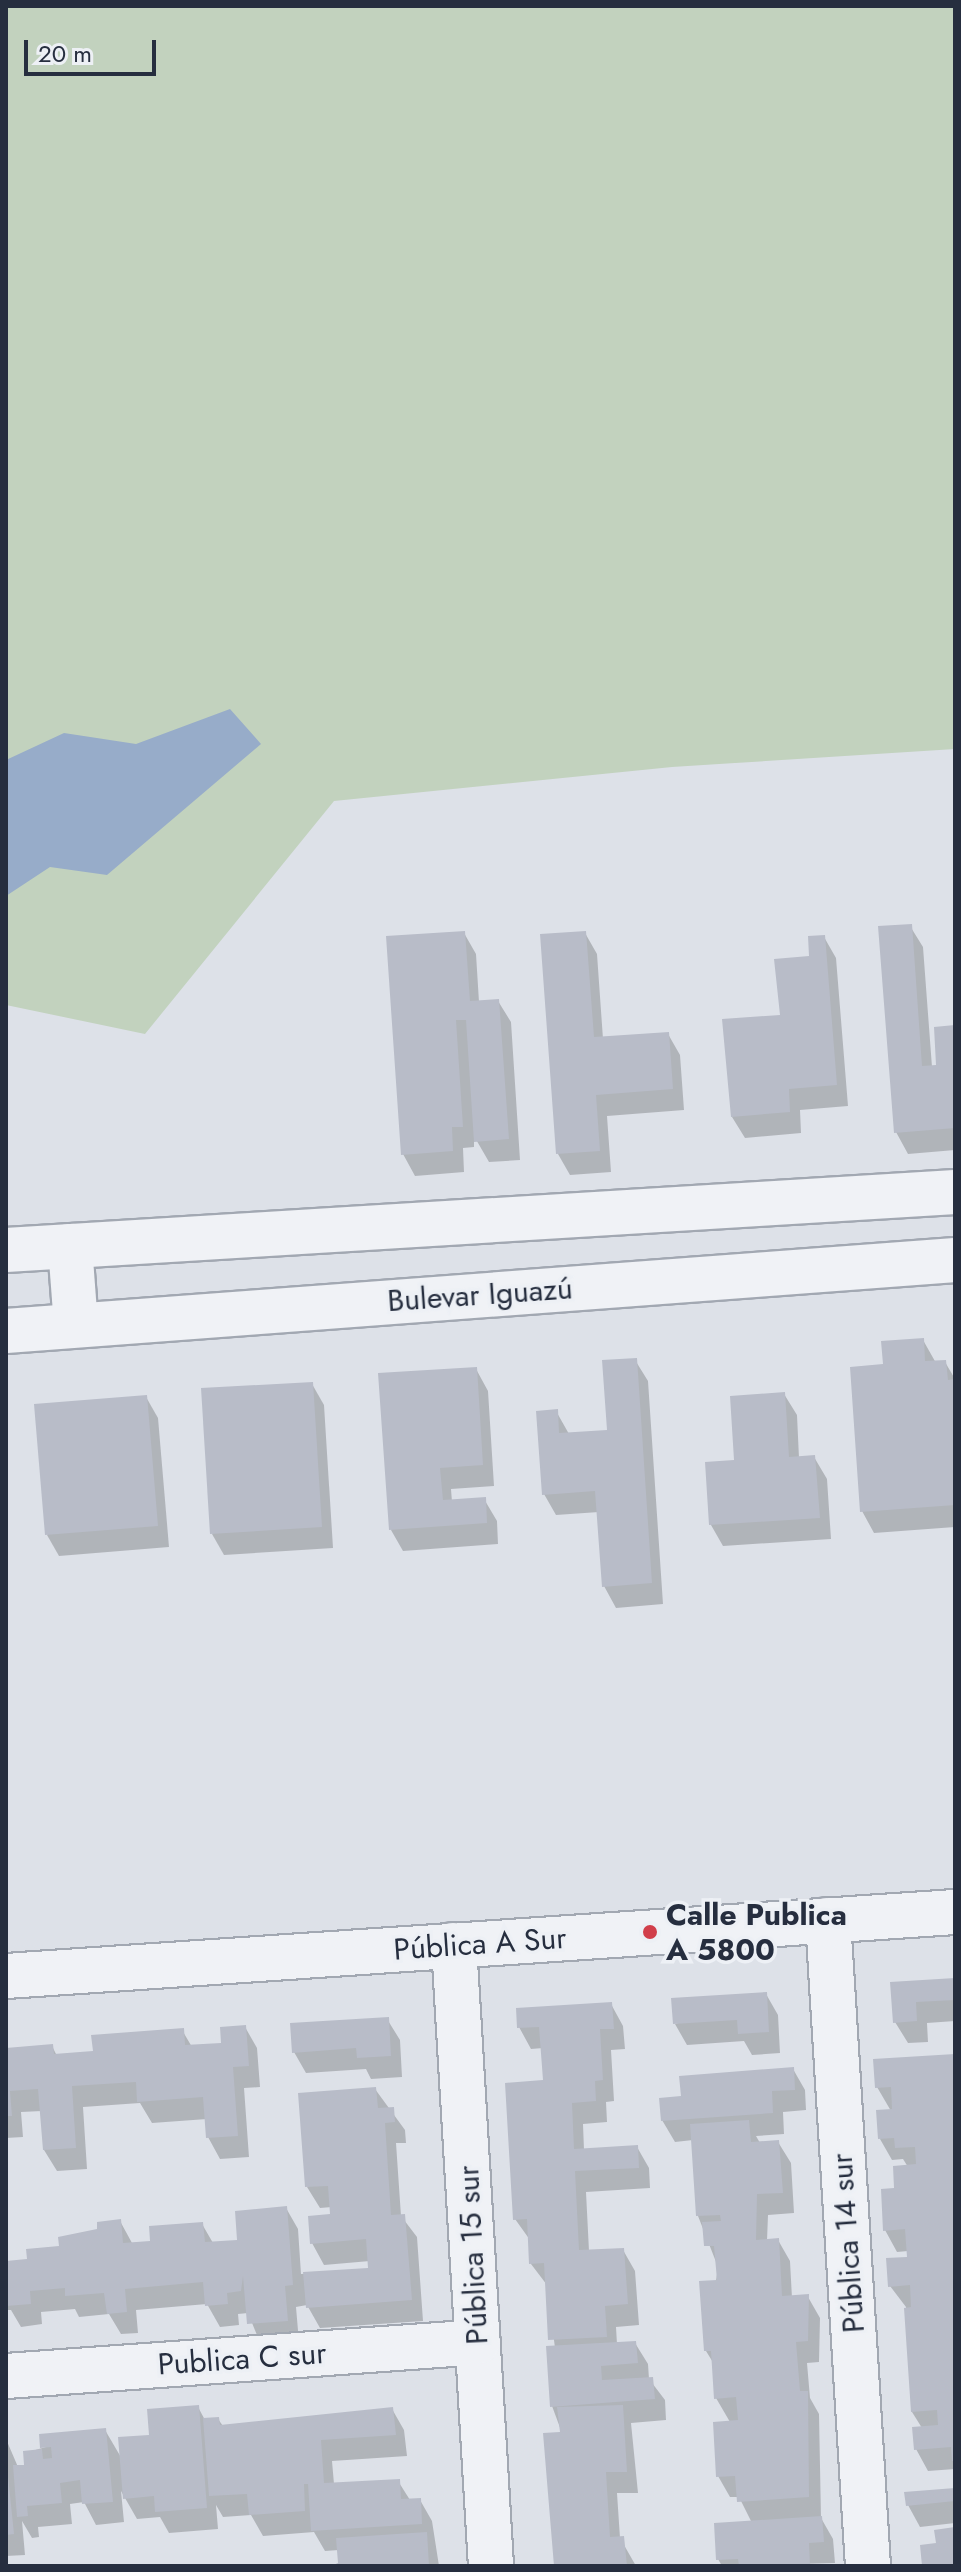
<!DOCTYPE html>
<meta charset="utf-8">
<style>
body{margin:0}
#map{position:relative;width:961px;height:2572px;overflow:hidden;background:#dde1e8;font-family:Jost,sans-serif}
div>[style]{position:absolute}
.green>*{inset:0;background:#c2d2be}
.water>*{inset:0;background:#97acc9}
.shadow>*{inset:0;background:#0003}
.building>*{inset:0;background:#b8bcc8}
.roads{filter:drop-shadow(2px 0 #a2a8b2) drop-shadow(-2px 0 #a2a8b2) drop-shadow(0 2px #a2a8b2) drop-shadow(0 -2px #a2a8b2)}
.minor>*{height:44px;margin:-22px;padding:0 22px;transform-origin:22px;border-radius:22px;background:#f0f2f6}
.dots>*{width:22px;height:22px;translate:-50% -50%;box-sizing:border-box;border:4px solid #edf0f5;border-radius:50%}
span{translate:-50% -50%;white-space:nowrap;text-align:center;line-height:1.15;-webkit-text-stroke:7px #edf0f5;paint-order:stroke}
.street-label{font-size:30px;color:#262e3f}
.poi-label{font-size:30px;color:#262e3f;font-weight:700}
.left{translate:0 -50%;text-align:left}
.frame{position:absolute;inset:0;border:8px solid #262e3f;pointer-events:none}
.scale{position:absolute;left:24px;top:40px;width:132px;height:36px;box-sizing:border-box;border:4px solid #262e3f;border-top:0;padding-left:10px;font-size:24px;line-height:28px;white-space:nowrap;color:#262e3f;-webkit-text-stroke:6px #edf0f5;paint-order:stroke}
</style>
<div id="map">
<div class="green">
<i style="clip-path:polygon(6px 6px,955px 6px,955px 749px,672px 767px,334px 801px,145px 1034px,6px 1005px)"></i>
</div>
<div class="water">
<i style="clip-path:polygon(230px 709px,261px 744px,107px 875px,50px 867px,6px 896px,6px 760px,64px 733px,136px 744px)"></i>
</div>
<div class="shadow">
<i style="clip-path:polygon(910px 926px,923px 947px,932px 1067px,939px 1067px,955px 1027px,955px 1150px,908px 1154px,896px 1132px)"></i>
<i style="clip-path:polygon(464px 933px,476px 954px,479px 1002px,498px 1001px,511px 1022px,520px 1160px,489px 1162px,474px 1136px,474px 1147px,463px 1148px,464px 1172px,415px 1176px,403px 1154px)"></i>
<i style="clip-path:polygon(585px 933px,597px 954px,603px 1039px,668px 1034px,680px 1055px,684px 1110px,607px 1116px,611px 1172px,570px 1175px,558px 1154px)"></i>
<i style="clip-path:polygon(824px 937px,836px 958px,848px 1106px,800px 1110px,801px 1133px,745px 1138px,732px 1117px)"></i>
<i style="clip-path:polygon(923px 1340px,936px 1363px,945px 1362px,955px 1379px,955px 1527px,874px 1533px,862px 1511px,885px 1366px)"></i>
<i style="clip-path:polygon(635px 1360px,648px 1381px,663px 1604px,616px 1608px,604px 1586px,599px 1512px,556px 1515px,544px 1494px,556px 1411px,569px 1434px,609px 1432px)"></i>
<i style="clip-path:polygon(476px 1369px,488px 1391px,494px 1486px,451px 1489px,452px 1502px,484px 1499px,497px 1521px,498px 1544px,403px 1551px,391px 1530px)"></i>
<i style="clip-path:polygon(312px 1384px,324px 1405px,333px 1548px,224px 1555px,212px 1534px)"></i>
<i style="clip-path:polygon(784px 1394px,797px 1415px,799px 1458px,814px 1457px,827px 1479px,831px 1539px,723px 1546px,711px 1525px,707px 1464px,737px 1462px)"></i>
<i style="clip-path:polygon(146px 1397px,158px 1418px,169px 1547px,59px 1556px,47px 1535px)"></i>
<i style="clip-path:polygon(955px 1980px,955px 2021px,927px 2023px,928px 2042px,908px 2043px,895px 2022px,893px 1984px)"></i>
<i style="clip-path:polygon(766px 1994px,778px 2015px,780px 2053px,752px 2055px,744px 2041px,687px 2045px,675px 2024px)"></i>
<i style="clip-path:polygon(611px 2004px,623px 2026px,625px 2049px,611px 2050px,614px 2101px,606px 2102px,607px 2122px,583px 2124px,584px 2150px,637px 2147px,649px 2168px,650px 2188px,586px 2192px,589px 2251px,623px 2250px,635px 2271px,639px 2325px,616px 2327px,617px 2344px,635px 2343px,648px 2364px,649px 2379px,665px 2400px,666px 2420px,631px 2423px,638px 2493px,617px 2493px,620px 2538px,636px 2566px,555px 2566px,562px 2433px,552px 2406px,555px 2348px,547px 2285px,531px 2264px,530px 2240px,515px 2219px,545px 2082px,543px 2048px,531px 2049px,519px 2027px)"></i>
<i style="clip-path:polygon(387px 2019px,400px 2040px,402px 2077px,371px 2079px,366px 2069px,306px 2073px,294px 2052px)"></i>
<i style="clip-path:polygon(245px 2027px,257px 2048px,260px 2087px,244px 2088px,249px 2157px,220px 2159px,208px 2137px,207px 2119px,152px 2123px,140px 2103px,83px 2107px,87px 2169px,57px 2171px,44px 2150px,42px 2111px,21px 2112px,23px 2137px,6px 2138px,6px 2045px,8px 2050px,52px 2046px,57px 2056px,95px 2053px,182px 2030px,192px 2047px,223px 2045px)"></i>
<i style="clip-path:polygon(955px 2056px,955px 2445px,949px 2445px,955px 2449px,955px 2469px,928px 2471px,916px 2449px,922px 2428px,912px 2412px,906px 2307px,890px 2286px,909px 2259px,908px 2251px,897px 2252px,885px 2230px,908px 2167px,903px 2159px,892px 2160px,880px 2139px,891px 2111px,877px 2087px)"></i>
<i style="clip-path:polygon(793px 2069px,805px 2090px,806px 2110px,783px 2112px,784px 2134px,756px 2136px,760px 2143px,778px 2142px,791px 2163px,794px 2213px,768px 2215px,767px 2241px,778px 2240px,790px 2261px,792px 2298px,808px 2297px,820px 2318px,819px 2362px,807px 2363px,810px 2398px,819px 2414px,821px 2518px,833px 2539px,835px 2563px,722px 2566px,718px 2559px,752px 2523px,739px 2497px,730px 2497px,718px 2476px,730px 2422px,716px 2398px,714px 2364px,706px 2351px,718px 2267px,698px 2216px,693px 2140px,675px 2142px,662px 2120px,684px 2098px)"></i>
<i style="clip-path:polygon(375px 2089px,405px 2130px,406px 2143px,396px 2143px,401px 2216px,417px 2237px,423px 2321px,320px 2328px,307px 2305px,296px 2307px,299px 2342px,261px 2345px,248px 2313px,238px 2314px,239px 2325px,220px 2327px,207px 2304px,136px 2310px,138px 2333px,121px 2334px,109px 2314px,79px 2317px,75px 2309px,41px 2312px,42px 2324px,21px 2327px,11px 2310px,6px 2310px,6px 2263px,29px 2261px,120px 2221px,132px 2243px,152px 2242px,202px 2224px,213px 2243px,239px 2241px,286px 2208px,298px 2229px,301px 2274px,370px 2270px,370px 2261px,324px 2265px,312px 2243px,333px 2216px,332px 2207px,320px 2208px,307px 2187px)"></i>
<i style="clip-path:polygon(198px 2407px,205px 2420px,218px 2419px,223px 2426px,392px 2409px,404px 2430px,407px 2456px,332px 2461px,334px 2484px,398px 2481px,410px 2500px,420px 2500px,432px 2521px,439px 2566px,330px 2566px,340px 2565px,339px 2550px,325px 2551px,314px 2532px,263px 2536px,251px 2515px,223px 2517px,216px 2505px,218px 2529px,169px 2533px,160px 2517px,137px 2519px,121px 2491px,124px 2522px,96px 2525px,84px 2502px,70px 2504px,72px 2524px,38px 2527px,39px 2537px,32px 2538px,22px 2521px,25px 2555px,6px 2556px,6px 2439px,18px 2467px,27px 2467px,25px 2453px,105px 2430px,122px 2459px)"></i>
<i style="clip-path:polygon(955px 2490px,955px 2523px,920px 2527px,908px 2505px)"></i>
</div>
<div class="building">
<i style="clip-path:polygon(912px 924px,922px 1066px,936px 1065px,934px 1027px,955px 1025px,955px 1128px,894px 1133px,878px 926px)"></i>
<i style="clip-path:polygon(465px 931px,470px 1001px,499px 999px,509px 1139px,474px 1142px,466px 1020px,456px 1020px,463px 1127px,452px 1127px,453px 1151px,401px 1155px,386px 936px)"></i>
<i style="clip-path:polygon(586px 931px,594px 1037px,669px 1032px,673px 1089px,596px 1095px,600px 1151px,556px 1154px,540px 934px)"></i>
<i style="clip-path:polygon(825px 935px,837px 1085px,789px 1089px,790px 1112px,731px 1117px,722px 1019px,780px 1015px,774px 959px,809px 956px,808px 936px)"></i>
<i style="clip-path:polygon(924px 1338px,925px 1361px,946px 1360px,948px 1380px,955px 1379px,955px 1505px,860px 1512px,850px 1367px,883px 1364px,881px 1341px)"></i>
<i style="clip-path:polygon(637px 1358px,652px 1583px,602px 1587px,595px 1491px,542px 1495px,536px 1411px,558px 1409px,559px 1433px,607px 1430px,602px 1360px)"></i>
<i style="clip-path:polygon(477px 1367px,483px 1465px,440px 1468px,443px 1500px,486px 1497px,487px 1523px,389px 1530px,378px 1373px)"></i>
<i style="clip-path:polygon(313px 1382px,322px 1527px,210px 1534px,201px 1388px)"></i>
<i style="clip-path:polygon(785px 1392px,789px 1457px,815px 1455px,820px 1518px,709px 1525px,705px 1462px,734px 1460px,730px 1396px)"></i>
<i style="clip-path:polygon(147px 1395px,158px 1526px,45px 1535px,34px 1404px)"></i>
<i style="clip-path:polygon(955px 1978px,955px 2000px,916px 2002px,917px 2021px,893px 2023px,890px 1982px)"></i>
<i style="clip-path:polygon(767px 1992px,769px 2032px,738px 2034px,737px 2020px,673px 2024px,671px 1998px)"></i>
<i style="clip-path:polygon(612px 2002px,614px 2029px,600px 2029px,603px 2080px,595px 2081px,596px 2101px,572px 2103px,574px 2149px,638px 2145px,639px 2168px,575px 2171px,579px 2250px,624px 2248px,628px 2304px,605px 2306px,607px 2337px,548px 2340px,544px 2263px,529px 2264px,527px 2219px,513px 2220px,505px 2083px,543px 2080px,539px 2027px,517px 2028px,516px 2008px)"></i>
<i style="clip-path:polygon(389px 2017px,391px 2056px,357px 2058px,356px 2048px,292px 2053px,290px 2023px)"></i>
<i style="clip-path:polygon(246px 2025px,249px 2066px,233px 2067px,238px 2136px,206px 2138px,203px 2097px,137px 2102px,136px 2082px,72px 2086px,76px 2148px,43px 2150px,38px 2089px,10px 2091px,12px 2116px,6px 2116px,6px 2048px,53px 2044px,54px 2054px,93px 2051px,91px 2035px,184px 2028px,185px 2045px,221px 2043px,220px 2027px)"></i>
<i style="clip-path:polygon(955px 2054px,955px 2461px,952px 2461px,951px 2447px,914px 2450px,912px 2427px,938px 2425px,937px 2410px,911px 2412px,904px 2308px,911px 2307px,910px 2285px,888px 2287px,886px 2258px,907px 2257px,905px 2229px,883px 2231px,881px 2189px,894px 2188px,893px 2166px,916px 2164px,915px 2147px,895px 2148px,894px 2138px,878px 2139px,876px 2110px,892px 2109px,891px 2087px,875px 2088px,873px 2059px)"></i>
<i style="clip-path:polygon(794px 2067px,795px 2090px,772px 2091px,773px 2113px,661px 2121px,659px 2098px,681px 2096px,679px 2076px)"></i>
<i style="clip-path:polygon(376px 2087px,378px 2108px,394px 2107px,395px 2122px,385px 2123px,391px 2215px,405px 2214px,412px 2300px,306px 2308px,303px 2272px,368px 2268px,366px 2239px,310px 2244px,308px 2216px,330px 2214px,328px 2186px,305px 2187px,298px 2093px)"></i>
<i style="clip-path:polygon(749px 2120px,751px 2142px,779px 2140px,783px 2193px,757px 2194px,756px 2240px,779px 2238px,782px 2296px,809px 2294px,808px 2341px,796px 2342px,800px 2391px,808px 2391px,809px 2497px,737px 2502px,735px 2476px,716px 2477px,713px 2422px,738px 2420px,736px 2397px,714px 2399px,711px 2351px,704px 2351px,699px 2281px,717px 2280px,714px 2246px,704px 2246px,702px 2222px,721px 2221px,720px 2215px,696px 2216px,690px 2124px)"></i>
<i style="clip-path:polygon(287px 2206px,293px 2285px,285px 2286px,288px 2321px,247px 2324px,243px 2276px,241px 2291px,227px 2293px,228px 2304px,205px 2306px,203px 2282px,125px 2289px,127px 2312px,107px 2314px,104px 2293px,65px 2296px,65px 2288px,30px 2291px,31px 2304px,6px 2306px,6px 2261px,27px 2259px,26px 2249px,59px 2246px,58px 2237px,97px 2229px,97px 2222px,121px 2219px,123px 2243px,150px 2241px,149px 2226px,203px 2222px,205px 2242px,237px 2240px,235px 2211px)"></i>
<i style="clip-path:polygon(636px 2341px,638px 2363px,601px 2366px,602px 2380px,653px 2377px,655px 2399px,550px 2407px,546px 2346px)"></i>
<i style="clip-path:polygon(199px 2405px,207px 2508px,155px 2512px,154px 2496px,123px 2499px,118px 2437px,149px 2435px,147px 2409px)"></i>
<i style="clip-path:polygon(623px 2405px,627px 2472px,606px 2472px,610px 2537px,624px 2536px,627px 2566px,554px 2566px,543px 2433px,560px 2432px,557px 2407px)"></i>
<i style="clip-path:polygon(393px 2407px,396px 2435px,321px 2440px,324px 2483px,400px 2479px,401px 2499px,421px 2498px,422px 2524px,311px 2531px,308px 2484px,304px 2484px,305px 2511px,249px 2515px,247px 2494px,209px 2496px,203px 2418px,219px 2417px,220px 2425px)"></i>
<i style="clip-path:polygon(106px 2428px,113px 2502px,82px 2504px,80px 2480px,60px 2483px,62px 2503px,27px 2506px,28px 2516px,17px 2517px,13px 2465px,24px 2465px,23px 2451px,42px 2449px,43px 2459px,52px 2458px,51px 2447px,40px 2448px,39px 2434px)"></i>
<i style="clip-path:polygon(6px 2457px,14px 2534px,6px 2535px)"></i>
<i style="clip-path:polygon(955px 2488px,955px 2501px,906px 2506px,904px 2492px)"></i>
<i style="clip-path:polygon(822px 2516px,824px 2542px,809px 2543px,810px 2566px,739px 2566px,738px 2559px,716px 2560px,714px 2523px)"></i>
<i style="clip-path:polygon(955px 2527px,955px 2566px,922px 2566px,920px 2545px,936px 2543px,934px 2530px)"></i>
<i style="clip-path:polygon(427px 2532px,429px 2566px,331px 2566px,338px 2563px,336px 2538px)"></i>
</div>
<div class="roads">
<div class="minor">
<i style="left:70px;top:1246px;width:79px;rotate:85.7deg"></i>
<i style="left:6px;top:1250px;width:951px;rotate:-3.5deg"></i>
<i style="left:6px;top:1331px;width:952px;rotate:-4.28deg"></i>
<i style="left:828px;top:1920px;width:647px;rotate:86.46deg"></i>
<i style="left:454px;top:1945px;width:622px;rotate:86.59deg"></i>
<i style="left:6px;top:1976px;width:951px;rotate:-3.86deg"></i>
<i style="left:6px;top:2376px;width:473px;rotate:-4.1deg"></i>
</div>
</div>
<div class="dots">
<i style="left:650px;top:1932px;background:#d13e4a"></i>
</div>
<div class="street-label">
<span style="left:480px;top:1295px;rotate:-4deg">Bulevar Iguazú</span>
<span style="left:480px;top:1944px;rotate:-4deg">Pública A Sur</span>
<span style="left:848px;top:2243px;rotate:-94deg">Pública 14 sur</span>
<span style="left:473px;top:2255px;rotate:-93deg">Pública 15 sur</span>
<span style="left:242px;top:2359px;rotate:-4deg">Publica C sur</span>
</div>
<div class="poi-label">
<span class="left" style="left:666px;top:1932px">Calle Publica<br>A 5800</span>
</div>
<div class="frame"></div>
<div class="scale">20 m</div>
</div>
